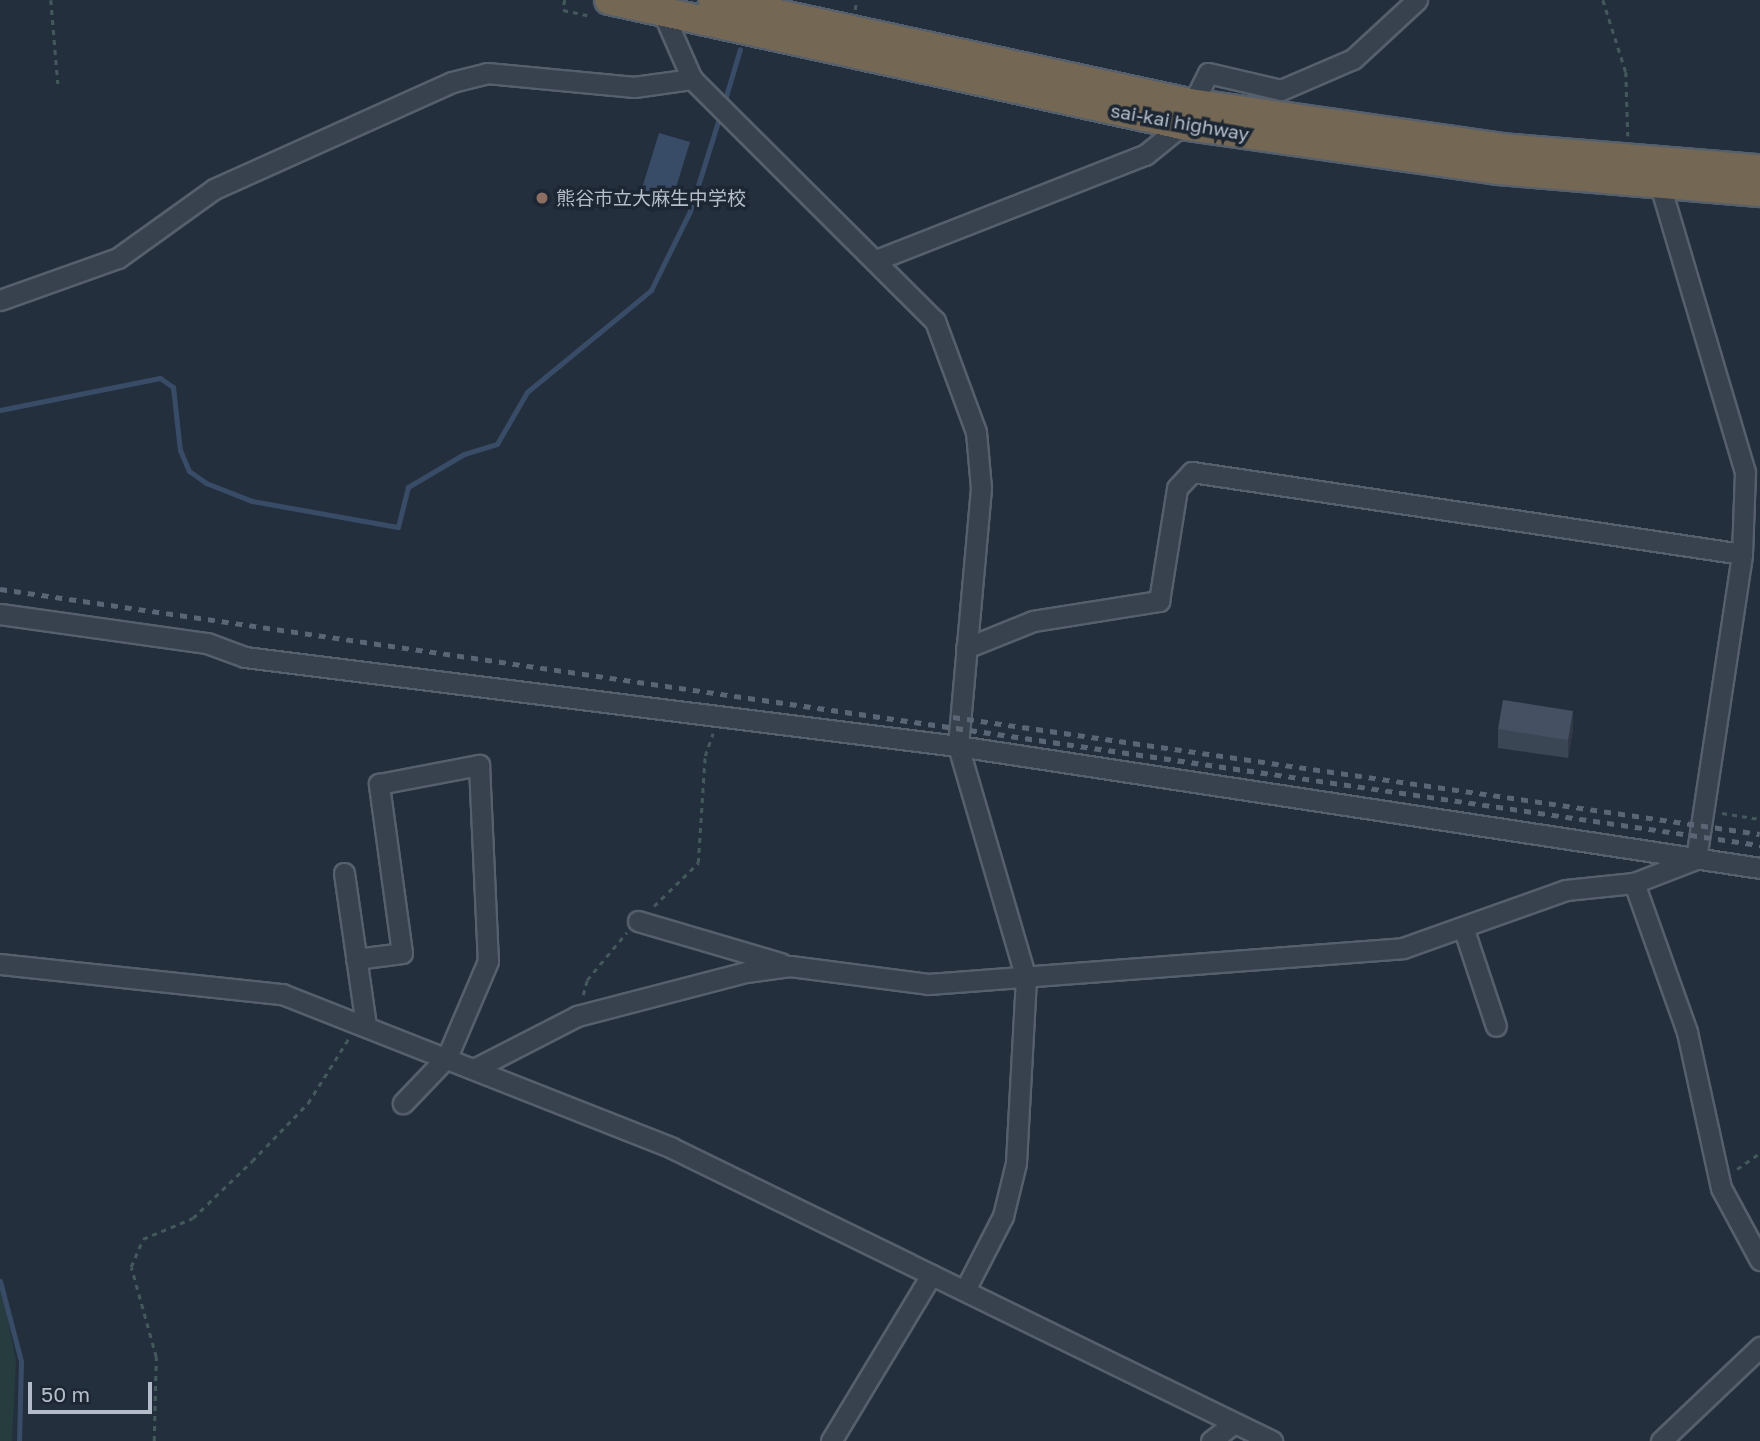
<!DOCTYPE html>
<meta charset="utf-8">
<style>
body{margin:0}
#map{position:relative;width:1760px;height:1441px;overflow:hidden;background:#242f3e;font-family:"Golos Text","Noto Sans JP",sans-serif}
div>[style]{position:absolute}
.green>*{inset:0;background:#263c3f}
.water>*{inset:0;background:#394c67}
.stream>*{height:5px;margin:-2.5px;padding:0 2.5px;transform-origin:2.5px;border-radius:2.5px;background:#394c67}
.path>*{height:2.5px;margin-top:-1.25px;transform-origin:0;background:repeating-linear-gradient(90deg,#44595c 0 5px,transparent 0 10px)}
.roads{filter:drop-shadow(2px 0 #565f6c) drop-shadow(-2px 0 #565f6c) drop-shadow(0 2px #565f6c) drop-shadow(0 -2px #565f6c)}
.minor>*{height:19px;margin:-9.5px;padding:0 9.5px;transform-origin:9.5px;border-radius:9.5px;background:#38414e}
.highway>*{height:28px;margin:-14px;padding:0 14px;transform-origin:14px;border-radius:14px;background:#746855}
.rail>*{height:5px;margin-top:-2.5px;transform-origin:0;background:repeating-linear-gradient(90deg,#5a6575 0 7px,transparent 0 14px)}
.wall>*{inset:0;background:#3b4654}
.shaded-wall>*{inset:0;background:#303945}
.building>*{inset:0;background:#455162}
.dots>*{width:19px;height:19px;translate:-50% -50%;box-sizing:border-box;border:4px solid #1d2633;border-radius:50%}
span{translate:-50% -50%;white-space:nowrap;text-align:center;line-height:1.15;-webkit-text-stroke:7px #1d2633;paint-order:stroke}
.street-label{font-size:19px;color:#b4bcc9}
.poi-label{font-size:19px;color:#b4bcc9}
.left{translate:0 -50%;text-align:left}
.scale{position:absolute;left:28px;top:1382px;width:124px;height:32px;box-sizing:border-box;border:4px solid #b4bcc9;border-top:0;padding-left:9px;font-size:21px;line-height:24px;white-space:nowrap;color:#b4bcc9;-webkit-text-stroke:5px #1d2633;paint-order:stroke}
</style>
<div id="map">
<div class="green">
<i style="clip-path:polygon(0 1280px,16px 1361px,12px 1441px,0 1441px)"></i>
</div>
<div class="water">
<i style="clip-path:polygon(659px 133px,690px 142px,670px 207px,639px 198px)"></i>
</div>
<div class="stream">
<i style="left:724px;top:103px;width:56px;rotate:-73.5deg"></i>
<i style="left:0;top:410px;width:163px;rotate:-11.3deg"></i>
<i style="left:160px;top:378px;width:16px;rotate:35deg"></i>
<i style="left:173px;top:387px;width:63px;rotate:83.7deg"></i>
<i style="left:180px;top:450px;width:23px;rotate:67deg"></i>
<i style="left:189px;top:471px;width:21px;rotate:35deg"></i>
<i style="left:206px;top:483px;width:49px;rotate:21.4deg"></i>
<i style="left:252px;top:501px;width:148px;rotate:10.1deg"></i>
<i style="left:398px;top:527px;width:41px;rotate:-76deg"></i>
<i style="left:408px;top:487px;width:65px;rotate:-30.5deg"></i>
<i style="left:464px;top:454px;width:34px;rotate:-17deg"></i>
<i style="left:497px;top:444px;width:60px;rotate:-60deg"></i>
<i style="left:527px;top:392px;width:161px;rotate:-39.4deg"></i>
<i style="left:651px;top:290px;width:88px;rotate:-63.7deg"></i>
<i style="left:690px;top:211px;width:101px;rotate:-72.6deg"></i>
<i style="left:0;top:1281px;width:83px;rotate:75.3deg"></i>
<i style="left:21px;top:1361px;width:80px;rotate:91.4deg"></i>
</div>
<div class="path">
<i style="left:51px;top:0;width:84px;rotate:85.2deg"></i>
<i style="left:565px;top:0;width:10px;rotate:101deg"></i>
<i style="left:563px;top:10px;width:29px;rotate:12deg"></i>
<i style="left:1603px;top:0;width:76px;rotate:72.3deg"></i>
<i style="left:1626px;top:72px;width:64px;rotate:88.2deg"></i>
<i style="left:855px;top:10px;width:10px;rotate:-84deg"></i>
<i style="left:1722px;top:813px;width:38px;rotate:9deg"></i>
<i style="left:654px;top:906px;width:62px;rotate:-44.3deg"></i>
<i style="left:698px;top:863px;width:107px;rotate:-86.3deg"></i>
<i style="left:705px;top:756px;width:24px;rotate:-71deg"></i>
<i style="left:583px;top:995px;width:16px;rotate:-75deg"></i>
<i style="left:587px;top:980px;width:62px;rotate:-50.2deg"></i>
<i style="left:1737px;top:1169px;width:28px;rotate:-35deg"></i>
<i style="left:154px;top:1441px;width:84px;rotate:-88.6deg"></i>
<i style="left:156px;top:1357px;width:93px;rotate:-105.5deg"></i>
<i style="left:131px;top:1267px;width:30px;rotate:-67deg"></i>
<i style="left:143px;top:1239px;width:54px;rotate:-22.8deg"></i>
<i style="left:193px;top:1218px;width:82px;rotate:-44deg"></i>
<i style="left:252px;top:1161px;width:81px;rotate:-46deg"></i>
<i style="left:308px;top:1103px;width:77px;rotate:-57.8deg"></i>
</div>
<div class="roads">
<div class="minor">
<i style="left:659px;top:4px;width:82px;rotate:66.3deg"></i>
<i style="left:692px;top:79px;width:343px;rotate:44.9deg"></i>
<i style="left:935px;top:321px;width:118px;rotate:69.7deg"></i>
<i style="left:976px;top:432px;width:56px;rotate:84.9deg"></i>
<i style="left:981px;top:488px;width:259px;rotate:95.1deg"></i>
<i style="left:958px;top:746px;width:242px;rotate:73.7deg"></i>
<i style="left:1026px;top:978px;width:185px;rotate:93.1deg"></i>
<i style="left:1016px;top:1163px;width:55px;rotate:103.8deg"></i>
<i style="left:1003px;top:1216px;width:83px;rotate:117.2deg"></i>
<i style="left:879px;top:259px;width:286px;rotate:-21.4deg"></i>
<i style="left:1145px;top:155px;width:48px;rotate:-39deg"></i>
<i style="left:1182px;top:125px;width:58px;rotate:-63.4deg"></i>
<i style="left:1208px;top:73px;width:75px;rotate:13.1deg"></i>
<i style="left:1281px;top:90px;width:78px;rotate:-23.3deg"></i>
<i style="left:1353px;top:59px;width:87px;rotate:-42.7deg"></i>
<i style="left:0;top:300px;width:125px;rotate:-19.6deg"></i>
<i style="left:118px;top:258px;width:118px;rotate:-35.7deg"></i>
<i style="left:214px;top:189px;width:261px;rotate:-24.2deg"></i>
<i style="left:452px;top:82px;width:36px;rotate:-14deg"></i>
<i style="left:487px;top:73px;width:148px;rotate:5.4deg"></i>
<i style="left:634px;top:87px;width:59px;rotate:-7.9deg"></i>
<i style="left:0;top:614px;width:209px;rotate:8deg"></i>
<i style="left:207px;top:643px;width:40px;rotate:20.2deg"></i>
<i style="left:245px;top:657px;width:719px;rotate:7.12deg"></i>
<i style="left:958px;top:746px;width:811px;rotate:8.65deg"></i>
<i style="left:966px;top:648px;width:72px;rotate:-21.9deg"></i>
<i style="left:1033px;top:621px;width:128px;rotate:-9deg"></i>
<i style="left:1159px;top:601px;width:114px;rotate:-80.9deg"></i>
<i style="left:1177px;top:488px;width:22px;rotate:-47deg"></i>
<i style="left:1192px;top:472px;width:556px;rotate:8.48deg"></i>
<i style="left:344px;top:873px;width:155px;rotate:81.8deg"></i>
<i style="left:1634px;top:883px;width:158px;rotate:70.4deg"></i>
<i style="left:1687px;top:1032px;width:160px;rotate:77.7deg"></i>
<i style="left:1721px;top:1188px;width:82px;rotate:61.6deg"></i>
<i style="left:638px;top:921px;width:149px;rotate:16.4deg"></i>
<i style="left:1463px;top:927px;width:104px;rotate:71.6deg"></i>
<i style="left:356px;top:959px;width:46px;rotate:-7.4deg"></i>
<i style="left:402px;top:953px;width:171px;rotate:-97.8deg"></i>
<i style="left:379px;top:784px;width:102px;rotate:-10.8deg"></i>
<i style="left:479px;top:765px;width:196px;rotate:87.4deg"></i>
<i style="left:488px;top:961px;width:104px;rotate:113.1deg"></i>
<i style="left:447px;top:1057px;width:64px;rotate:133.7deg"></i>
<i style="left:0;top:964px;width:284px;rotate:6.1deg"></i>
<i style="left:282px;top:994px;width:419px;rotate:21.5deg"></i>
<i style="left:672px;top:1148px;width:668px;rotate:26.03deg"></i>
<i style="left:476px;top:1068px;width:114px;rotate:-27.2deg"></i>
<i style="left:577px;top:1016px;width:175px;rotate:-14.6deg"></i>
<i style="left:746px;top:972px;width:44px;rotate:-7.8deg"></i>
<i style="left:790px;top:966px;width:139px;rotate:7.4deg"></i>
<i style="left:928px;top:984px;width:476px;rotate:-4.3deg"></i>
<i style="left:1403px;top:948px;width:173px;rotate:-19.6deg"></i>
<i style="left:1566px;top:890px;width:68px;rotate:-5.9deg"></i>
<i style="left:1634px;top:883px;width:66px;rotate:-21.2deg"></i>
<i style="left:1696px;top:859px;width:308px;rotate:-81.4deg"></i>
<i style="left:1742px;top:554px;width:82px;rotate:-87.9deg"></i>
<i style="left:1745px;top:472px;width:311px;rotate:-106.5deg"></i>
<i style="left:831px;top:1441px;width:194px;rotate:-58.9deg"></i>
<i style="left:1211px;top:1441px;width:29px;rotate:-38deg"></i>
<i style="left:1661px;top:1441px;width:137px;rotate:-43.5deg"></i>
</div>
<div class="highway">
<i style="left:609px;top:0;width:586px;rotate:12.31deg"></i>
<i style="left:1182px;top:125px;width:319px;rotate:8.1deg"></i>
<i style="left:1498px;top:170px;width:263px;rotate:4.8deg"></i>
<i style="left:713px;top:0;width:488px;rotate:12.2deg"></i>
<i style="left:1190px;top:103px;width:315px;rotate:8.2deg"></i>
<i style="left:1502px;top:148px;width:259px;rotate:4.7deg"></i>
</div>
</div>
<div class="rail">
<i style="left:0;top:589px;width:1779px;rotate:8.28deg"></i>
<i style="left:953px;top:717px;width:815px;rotate:8.25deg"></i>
</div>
<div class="wall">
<i style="clip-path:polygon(1498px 729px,1573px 730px,1568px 758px,1498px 748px)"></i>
</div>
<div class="shaded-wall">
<i style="clip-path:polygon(1573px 711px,1573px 730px,1568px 758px,1568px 740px)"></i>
</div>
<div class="building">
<i style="clip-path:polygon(1503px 700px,1573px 711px,1568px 740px,1498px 729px)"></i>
</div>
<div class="dots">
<i style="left:542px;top:198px;background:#8d6e63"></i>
</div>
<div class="street-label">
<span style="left:1180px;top:122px;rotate:10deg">sai-kai highway</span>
</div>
<div class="poi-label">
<span class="left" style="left:556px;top:198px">熊谷市立大麻生中学校</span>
</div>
<div class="scale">50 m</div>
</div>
